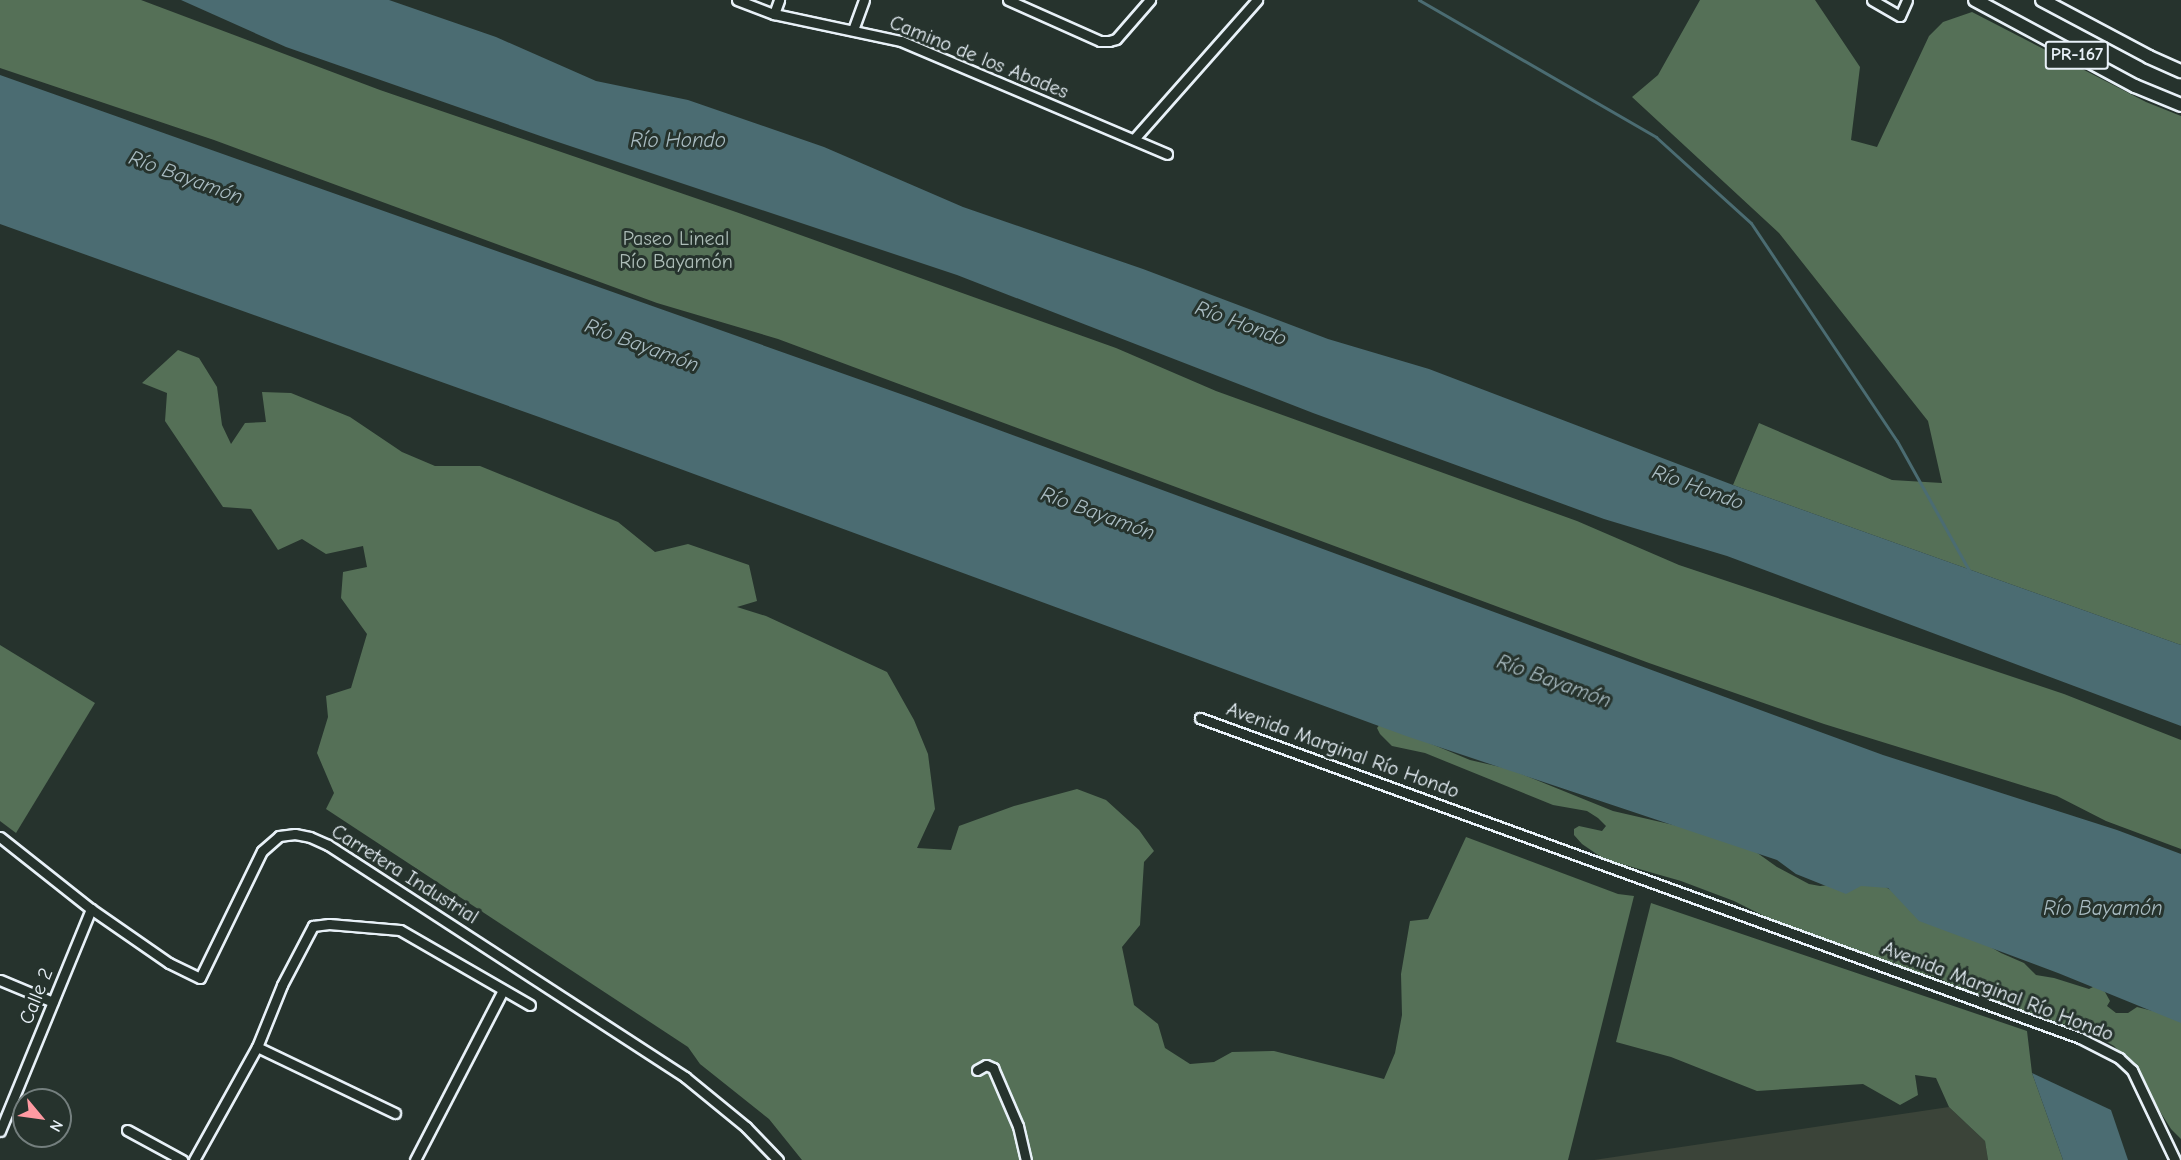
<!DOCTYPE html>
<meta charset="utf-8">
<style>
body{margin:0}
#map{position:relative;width:2181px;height:1160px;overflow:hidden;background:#26332d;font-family:"Comic Neue",sans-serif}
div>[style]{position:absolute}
.built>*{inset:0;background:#3b4439}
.green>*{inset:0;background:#557057}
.water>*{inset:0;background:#4b6c72}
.stream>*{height:3px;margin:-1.5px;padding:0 1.5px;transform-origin:1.5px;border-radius:1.5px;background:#4b6c72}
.roads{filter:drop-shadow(2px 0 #e8f1f8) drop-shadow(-2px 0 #e8f1f8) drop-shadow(0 2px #e8f1f8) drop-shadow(0 -2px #e8f1f8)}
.minor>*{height:9px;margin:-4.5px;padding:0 4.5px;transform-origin:4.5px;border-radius:4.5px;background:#26332d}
.major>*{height:12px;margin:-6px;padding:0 6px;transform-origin:6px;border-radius:6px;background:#26332d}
span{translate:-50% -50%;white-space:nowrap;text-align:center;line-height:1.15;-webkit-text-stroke:6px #26332d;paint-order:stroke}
.shield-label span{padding:2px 4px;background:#26332d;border:2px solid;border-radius:4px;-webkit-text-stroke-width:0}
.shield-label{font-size:18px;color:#e8f1f8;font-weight:700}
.street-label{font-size:20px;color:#e8f1f8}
.park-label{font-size:20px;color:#adbdb8}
.water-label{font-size:21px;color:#a9bcc2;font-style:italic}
.north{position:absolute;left:12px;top:1088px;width:60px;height:60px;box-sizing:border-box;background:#26332d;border:2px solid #747f7e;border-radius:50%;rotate:119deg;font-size:16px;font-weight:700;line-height:24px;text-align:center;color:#e8f1f8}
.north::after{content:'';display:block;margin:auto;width:21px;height:27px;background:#ff9aa2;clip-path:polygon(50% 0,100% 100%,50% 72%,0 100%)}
</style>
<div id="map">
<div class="built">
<i style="clip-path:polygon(1949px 1107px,1985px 1141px,1988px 1160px,1594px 1160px)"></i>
</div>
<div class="green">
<i style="clip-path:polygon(0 0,141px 0,380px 90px,736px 212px,1116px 348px,1216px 391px,1577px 521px,1679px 565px,2064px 694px,2181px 740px,2181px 849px,2106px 821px,2057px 796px,1824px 724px,1649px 663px,778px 339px,657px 303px,214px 140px,0 68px)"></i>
<i style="clip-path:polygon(1700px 0,1815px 0,1860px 67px,1851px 140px,1877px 147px,1929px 36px,1943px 22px,1972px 12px,2146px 102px,2181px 116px,2181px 645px,1733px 485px,1759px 423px,1892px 480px,1942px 483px,1928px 421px,1779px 233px,1632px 97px,1658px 75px)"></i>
<i style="clip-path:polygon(178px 350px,199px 358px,217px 387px,222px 425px,231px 444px,245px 423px,266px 422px,262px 392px,291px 393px,350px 417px,402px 452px,435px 466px,480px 466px,618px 522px,655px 552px,688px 544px,749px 565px,757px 601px,737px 607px,766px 616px,887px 672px,914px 720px,928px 754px,935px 809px,917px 848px,951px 850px,959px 826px,1014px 806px,1077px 789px,1106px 800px,1139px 830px,1154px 851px,1144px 862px,1140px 925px,1122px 947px,1134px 1005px,1158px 1024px,1165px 1048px,1190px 1064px,1214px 1062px,1232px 1052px,1274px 1051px,1384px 1079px,1395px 1053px,1402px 1015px,1401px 974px,1410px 921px,1428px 919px,1466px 837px,1618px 894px,1634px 896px,1568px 1160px,802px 1160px,769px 1119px,700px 1064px,688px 1047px,326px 809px,334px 793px,317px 753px,328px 717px,326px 696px,351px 688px,367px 634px,341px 598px,343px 572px,367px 567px,363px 546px,326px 554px,302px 539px,278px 550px,251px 509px,223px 507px,165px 421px,167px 393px,142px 383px)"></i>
<i style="clip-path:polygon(0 645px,95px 703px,16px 833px,0 821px)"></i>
<i style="clip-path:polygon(1381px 723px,1470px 760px,1509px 769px,1613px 811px,1678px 826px,1756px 852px,1777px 867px,1809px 884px,1820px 886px,1875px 881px,2001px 953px,2024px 963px,2036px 975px,2054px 978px,2089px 989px,2095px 986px,2105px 992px,2110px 1001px,2107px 1006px,2116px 1013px,2128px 1013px,2137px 1007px,2181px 1018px,2181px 1139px,2171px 1129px,2127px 1059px,2114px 1046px,2093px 1034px,1965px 991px,1937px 977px,1900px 969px,1843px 945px,1772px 920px,1734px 901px,1681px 881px,1604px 859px,1582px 844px,1574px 835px,1574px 829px,1579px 826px,1602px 831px,1606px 826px,1598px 818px,1587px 811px,1553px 805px,1425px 753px,1392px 746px,1380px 734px,1377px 728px)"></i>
<i style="clip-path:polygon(1651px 903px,2027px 1031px,2032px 1073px,2063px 1160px,1988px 1160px,1985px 1141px,1949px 1107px,1936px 1078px,1915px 1075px,1918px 1095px,1900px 1105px,1863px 1084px,1757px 1091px,1671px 1057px,1616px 1042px)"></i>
</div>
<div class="water">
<i style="clip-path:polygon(181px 0,389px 0,496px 37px,596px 81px,688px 100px,824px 147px,963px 207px,1143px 269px,1328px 339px,1429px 369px,1733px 485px,2181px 645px,2181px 726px,1727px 556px,1604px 519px,1313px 413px,957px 275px,549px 139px,286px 47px)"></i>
<i style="clip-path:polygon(0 75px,912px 398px,1883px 755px,2117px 830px,2181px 854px,2181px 1023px,2058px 973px,1919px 921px,1888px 888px,1861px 886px,1846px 894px,1796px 874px,1777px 860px,1406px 736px,539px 417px,0 224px)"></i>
<i style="clip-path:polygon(2032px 1073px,2111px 1110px,2128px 1160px,2063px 1160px)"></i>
</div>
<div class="stream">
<i style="left:1419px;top:0;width:274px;rotate:30deg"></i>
<i style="left:1656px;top:137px;width:128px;rotate:42.2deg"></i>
<i style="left:1751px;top:223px;width:262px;rotate:56.2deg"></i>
<i style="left:1897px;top:441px;width:150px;rotate:60.9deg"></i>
</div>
<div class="roads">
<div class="minor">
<i style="left:737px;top:0;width:40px;rotate:21deg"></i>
<i style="left:774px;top:14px;width:130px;rotate:12deg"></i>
<i style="left:901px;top:41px;width:289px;rotate:23deg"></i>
<i style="left:1008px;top:0;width:101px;rotate:24deg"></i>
<i style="left:1100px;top:41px;width:9px"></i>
<i style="left:1109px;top:41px;width:7px;rotate:-16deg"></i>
<i style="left:1116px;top:39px;width:52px;rotate:-48.9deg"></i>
<i style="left:1872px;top:0;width:32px;rotate:30deg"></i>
<i style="left:1900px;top:16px;width:17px;rotate:-66deg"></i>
<i style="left:774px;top:14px;width:15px;rotate:-70deg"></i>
<i style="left:853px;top:30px;width:32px;rotate:-70deg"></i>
<i style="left:1134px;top:139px;width:186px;rotate:-48.5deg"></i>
<i style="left:1200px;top:718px;width:936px;rotate:19.98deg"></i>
<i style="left:2080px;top:1038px;width:44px;rotate:27.1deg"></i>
<i style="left:2119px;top:1058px;width:18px;rotate:43deg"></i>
<i style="left:2132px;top:1070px;width:100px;rotate:64.5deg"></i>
<i style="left:0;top:837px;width:116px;rotate:38.4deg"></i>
<i style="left:91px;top:909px;width:95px;rotate:34.7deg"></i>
<i style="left:169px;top:963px;width:34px;rotate:26deg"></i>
<i style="left:200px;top:978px;width:141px;rotate:-64deg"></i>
<i style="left:262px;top:851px;width:23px;rotate:-41deg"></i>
<i style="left:279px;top:836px;width:16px;rotate:-7deg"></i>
<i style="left:295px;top:834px;width:15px;rotate:11deg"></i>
<i style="left:310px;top:837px;width:20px;rotate:24deg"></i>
<i style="left:328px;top:845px;width:426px;rotate:33deg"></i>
<i style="left:685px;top:1077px;width:79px;rotate:39.3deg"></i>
<i style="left:746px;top:1127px;width:46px;rotate:45.9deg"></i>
<i style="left:0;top:980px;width:57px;rotate:22.5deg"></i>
<i style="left:257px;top:1047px;width:153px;rotate:25.6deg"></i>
<i style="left:977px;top:1070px;width:10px;rotate:-29deg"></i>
<i style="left:986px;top:1065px;width:8px;rotate:23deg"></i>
<i style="left:993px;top:1068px;width:63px;rotate:66.7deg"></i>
<i style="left:1018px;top:1126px;width:35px;rotate:77deg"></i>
<i style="left:127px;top:1130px;width:63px;rotate:28.6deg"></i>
<i style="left:0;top:1131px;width:240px;rotate:-67.7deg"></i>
<i style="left:194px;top:1160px;width:129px;rotate:-60.9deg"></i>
<i style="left:257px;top:1047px;width:67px;rotate:-68deg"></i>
<i style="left:282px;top:985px;width:67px;rotate:-62.3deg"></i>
<i style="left:313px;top:926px;width:16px;rotate:-7deg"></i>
<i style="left:329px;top:924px;width:71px;rotate:4.8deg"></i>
<i style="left:400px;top:930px;width:150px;rotate:30deg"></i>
<i style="left:415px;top:1160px;width:191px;rotate:-62.6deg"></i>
</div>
<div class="major">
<i style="left:1975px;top:0;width:182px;rotate:28.3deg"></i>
<i style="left:2135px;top:86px;width:50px;rotate:22.4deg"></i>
<i style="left:2042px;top:0;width:121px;rotate:28deg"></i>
<i style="left:2149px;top:57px;width:35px;rotate:24deg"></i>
</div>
</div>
<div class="shield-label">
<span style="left:2077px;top:55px">PR-167</span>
</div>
<div class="street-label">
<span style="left:979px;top:57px;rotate:22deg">Camino de los Abades</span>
<span style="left:1343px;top:750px;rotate:20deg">Avenida Marginal Río Hondo</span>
<span style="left:405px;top:874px;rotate:32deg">Carretera Industrial</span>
<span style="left:1998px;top:991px;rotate:21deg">Avenida Marginal Río Hondo</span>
<span style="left:36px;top:996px;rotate:-68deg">Calle 2</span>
</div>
<div class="park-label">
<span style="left:676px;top:250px">Paseo Lineal<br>Río Bayamón</span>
</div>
<div class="water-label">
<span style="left:678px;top:140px">Río Hondo</span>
<span style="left:186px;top:177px;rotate:20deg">Río Bayamón</span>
<span style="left:1241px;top:323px;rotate:20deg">Río Hondo</span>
<span style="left:642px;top:345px;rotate:20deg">Río Bayamón</span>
<span style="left:1698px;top:487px;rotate:20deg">Río Hondo</span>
<span style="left:1098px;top:513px;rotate:20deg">Río Bayamón</span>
<span style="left:1554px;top:681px;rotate:20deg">Río Bayamón</span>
<span style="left:2103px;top:908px">Río Bayamón</span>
</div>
<div class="north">N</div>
</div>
